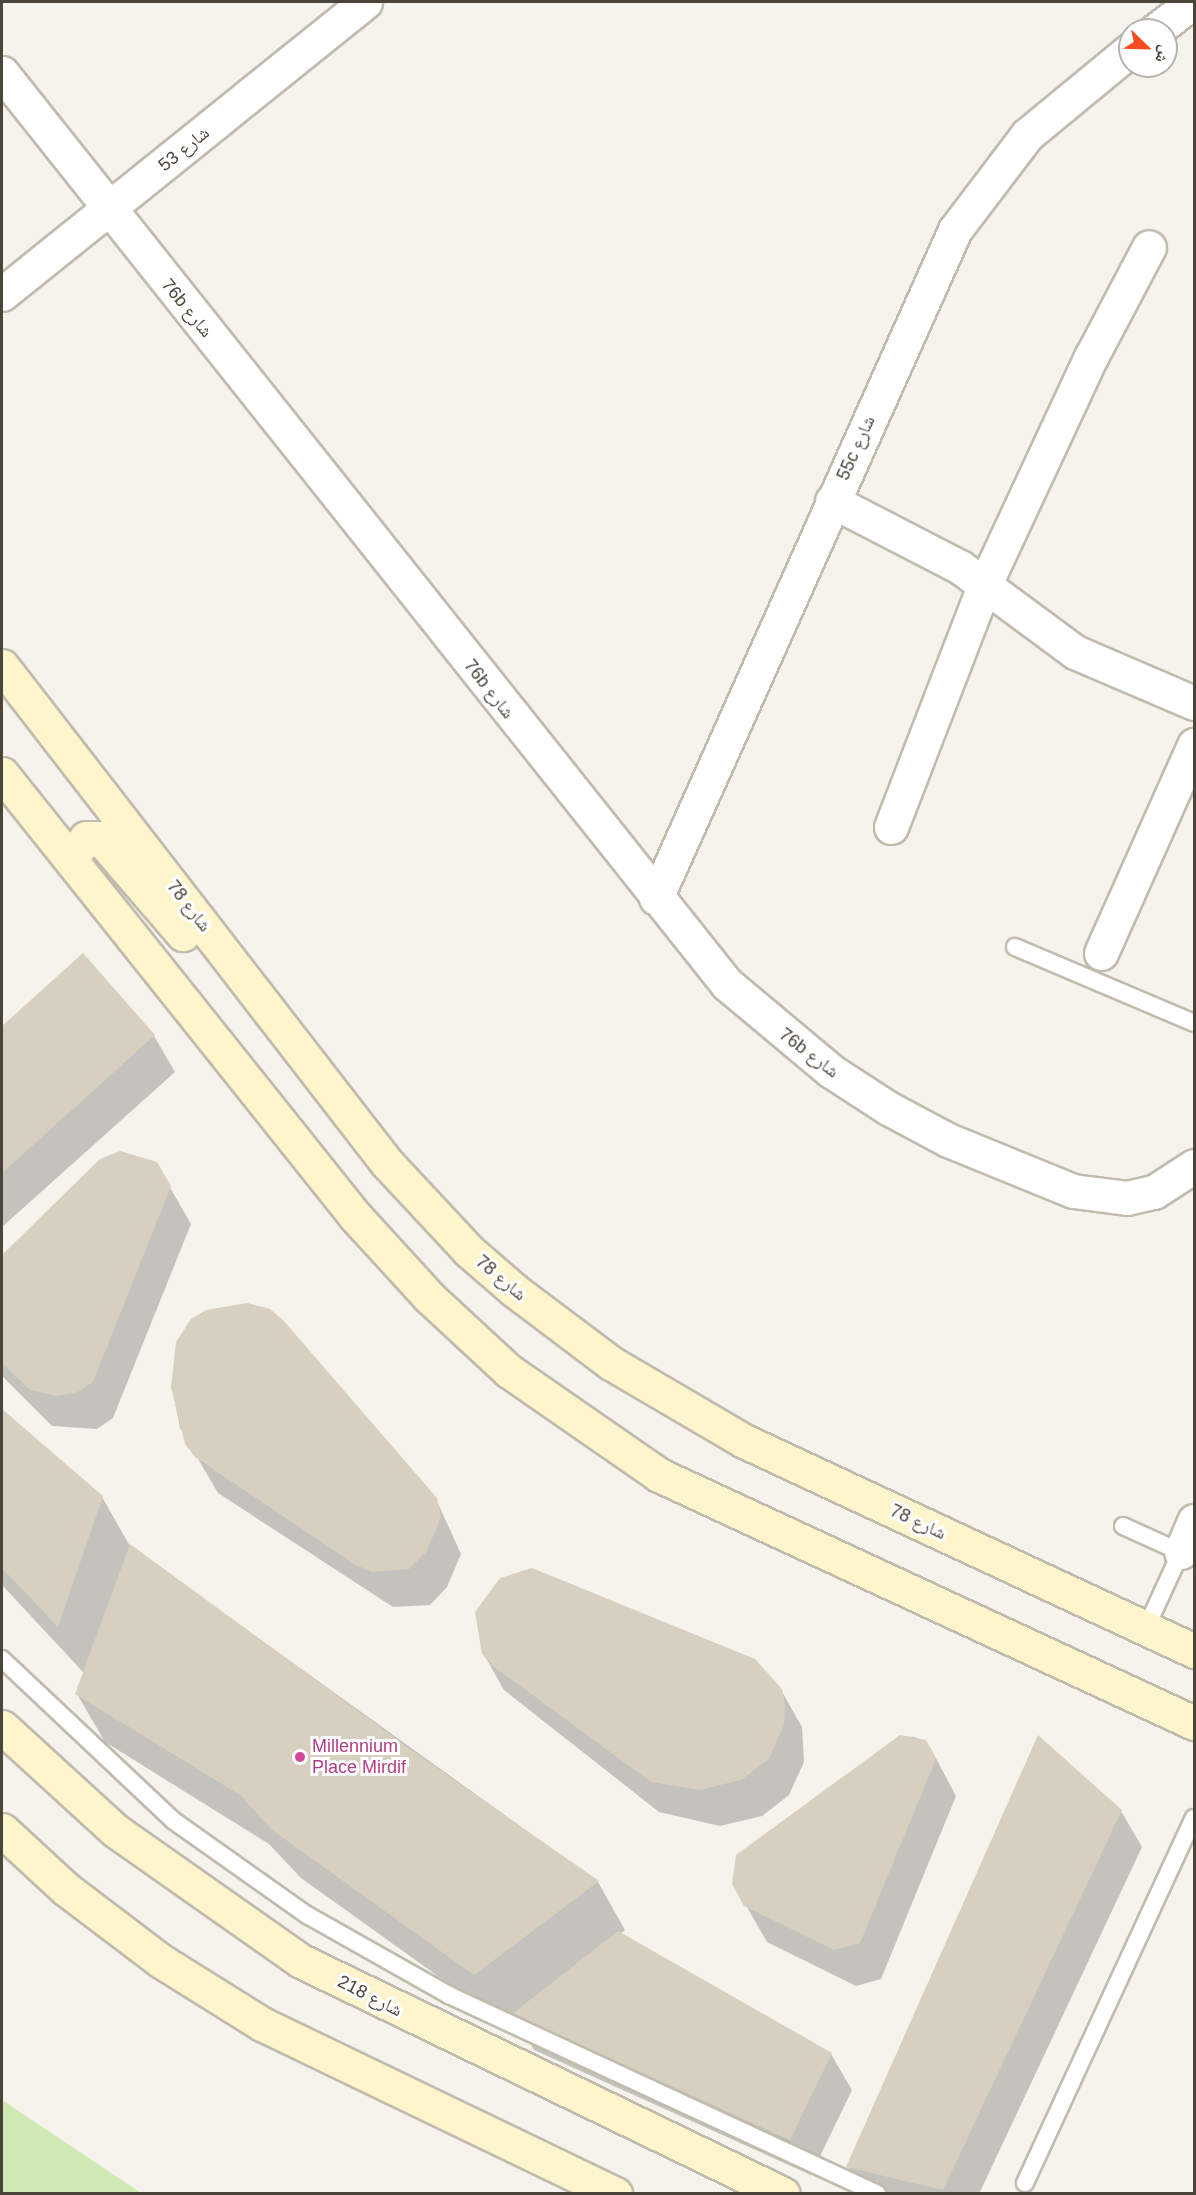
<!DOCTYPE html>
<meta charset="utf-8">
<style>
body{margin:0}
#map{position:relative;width:1196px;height:2195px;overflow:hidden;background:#f5f3ec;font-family:Arial,"Noto Naskh Arabic",sans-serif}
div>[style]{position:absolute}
.green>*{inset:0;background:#cfe9b5}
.shadow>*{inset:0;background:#0003}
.building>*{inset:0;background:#d7d0c1}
.roads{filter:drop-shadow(2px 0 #c1bbae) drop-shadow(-2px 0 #c1bbae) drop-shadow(0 2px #c1bbae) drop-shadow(0 -2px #c1bbae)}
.lane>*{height:16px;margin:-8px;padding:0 8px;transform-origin:8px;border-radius:8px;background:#fff}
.street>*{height:33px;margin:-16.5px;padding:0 16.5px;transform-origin:16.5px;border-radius:16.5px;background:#fff}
.secondary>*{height:33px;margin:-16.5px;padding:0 16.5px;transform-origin:16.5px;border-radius:16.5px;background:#fef5cd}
.dots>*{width:16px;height:16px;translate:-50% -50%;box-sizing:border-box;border:3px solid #fff;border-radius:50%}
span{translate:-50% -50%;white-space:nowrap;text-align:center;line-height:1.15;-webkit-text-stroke:6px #fff;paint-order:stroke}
.street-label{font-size:18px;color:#4a4439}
.hotel-label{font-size:18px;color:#b23c85}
.left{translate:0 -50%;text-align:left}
.frame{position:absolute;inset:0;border:3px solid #4a4439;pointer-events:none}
.north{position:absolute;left:1118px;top:18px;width:60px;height:60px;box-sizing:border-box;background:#fff;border:2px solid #b7b4b0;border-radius:50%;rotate:113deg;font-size:16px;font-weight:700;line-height:24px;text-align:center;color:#4a4439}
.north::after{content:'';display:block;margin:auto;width:21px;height:27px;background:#f74c21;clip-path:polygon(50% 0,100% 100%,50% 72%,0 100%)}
</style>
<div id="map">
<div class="green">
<i style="clip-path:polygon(2px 2100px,141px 2193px,2px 2193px)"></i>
</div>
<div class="shadow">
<i style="clip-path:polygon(83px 955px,154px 1036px,175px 1072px,2px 1227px,2px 1028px)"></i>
<i style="clip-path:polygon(101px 1161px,156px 1163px,191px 1224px,113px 1418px,97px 1429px,52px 1426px,2px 1376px,2px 1257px)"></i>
<i style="clip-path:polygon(172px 1387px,436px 1499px,461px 1554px,447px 1587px,430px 1605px,393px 1607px,218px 1493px,180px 1428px)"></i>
<i style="clip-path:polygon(2px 1411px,102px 1497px,130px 1546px,598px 1882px,625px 1930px,620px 1934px,831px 2054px,852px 2090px,811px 2175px,534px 2050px,514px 2014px,502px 2022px,301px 1878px,269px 1844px,105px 1742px,77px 1694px,84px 1673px,2px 1585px)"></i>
<i style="clip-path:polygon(483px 1653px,781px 1690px,802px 1727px,804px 1762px,789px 1795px,762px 1816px,720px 1826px,659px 1812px,504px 1690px)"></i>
<i style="clip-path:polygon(901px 1736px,915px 1737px,930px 1747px,956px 1796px,881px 1979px,856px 1986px,767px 1942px,733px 1883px)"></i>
<i style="clip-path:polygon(1121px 1811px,1142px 1847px,979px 2194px,863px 2194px,848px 2167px)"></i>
</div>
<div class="building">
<i style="clip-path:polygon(83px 953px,155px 1035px,2px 1173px,2px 1026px)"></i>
<i style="clip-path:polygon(120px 1151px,157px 1162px,171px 1186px,93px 1382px,76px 1393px,57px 1396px,30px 1390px,2px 1363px,2px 1255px,100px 1159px)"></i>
<i style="clip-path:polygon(247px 1303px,270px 1309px,283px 1320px,437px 1498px,441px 1517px,427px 1551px,409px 1569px,372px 1572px,356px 1565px,195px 1457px,185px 1444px,171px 1387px,176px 1342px,191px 1319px,206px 1310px)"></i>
<i style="clip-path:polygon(2px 1409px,103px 1496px,58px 1627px,2px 1568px)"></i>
<i style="clip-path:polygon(130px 1544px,407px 1747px,599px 1881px,474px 1975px,272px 1830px,240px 1795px,75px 1694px)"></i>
<i style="clip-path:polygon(532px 1568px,755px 1659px,782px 1689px,785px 1704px,784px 1725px,769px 1759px,741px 1780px,699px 1790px,651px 1782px,493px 1666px,482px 1654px,475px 1612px,500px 1578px)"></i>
<i style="clip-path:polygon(900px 1735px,926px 1740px,936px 1759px,860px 1943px,834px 1950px,744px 1906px,732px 1884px,736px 1855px)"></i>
<i style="clip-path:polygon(1038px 1735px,1122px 1810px,943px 2190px,846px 2167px)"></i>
<i style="clip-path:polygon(618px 1931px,832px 2053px,790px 2140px,512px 2014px)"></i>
</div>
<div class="roads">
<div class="lane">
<i style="left:1015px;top:947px;width:194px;rotate:23deg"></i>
<i style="left:1123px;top:1526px;width:68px;rotate:24.3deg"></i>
<i style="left:1146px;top:1628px;width:84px;rotate:-65.3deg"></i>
<i style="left:2px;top:1659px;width:236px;rotate:43.3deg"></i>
<i style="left:174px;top:1821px;width:163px;rotate:35.3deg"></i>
<i style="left:307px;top:1915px;width:163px;rotate:29.4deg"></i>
<i style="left:449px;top:1995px;width:472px;rotate:24.9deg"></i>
<i style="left:1025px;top:2183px;width:402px;rotate:-65.2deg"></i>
</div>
<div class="street">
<i style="left:1156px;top:30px;width:46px;rotate:-37.1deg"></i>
<i style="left:2px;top:73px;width:1164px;rotate:51.49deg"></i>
<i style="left:727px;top:984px;width:136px;rotate:39.9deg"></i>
<i style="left:831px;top:1071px;width:68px;rotate:33deg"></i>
<i style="left:888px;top:1108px;width:68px;rotate:28.1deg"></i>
<i style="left:948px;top:1140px;width:135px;rotate:22.2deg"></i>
<i style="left:1073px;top:1191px;width:54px;rotate:7.4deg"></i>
<i style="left:1127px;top:1198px;width:28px;rotate:-13deg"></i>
<i style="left:1154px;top:1192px;width:48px;rotate:-33deg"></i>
<i style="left:2px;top:294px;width:466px;rotate:-38.8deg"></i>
<i style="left:832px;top:501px;width:144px;rotate:27.3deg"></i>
<i style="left:960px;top:567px;width:143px;rotate:36.5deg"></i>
<i style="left:1075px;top:652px;width:129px;rotate:23.2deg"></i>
<i style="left:891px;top:827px;width:261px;rotate:-68.9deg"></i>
<i style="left:985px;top:584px;width:251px;rotate:-65deg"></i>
<i style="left:1091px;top:357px;width:124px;rotate:-62.2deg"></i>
<i style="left:656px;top:898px;width:732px;rotate:-65.89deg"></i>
<i style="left:955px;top:230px;width:119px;rotate:-52.8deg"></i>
<i style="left:1027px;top:135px;width:134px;rotate:-39.5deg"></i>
<i style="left:1101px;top:953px;width:228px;rotate:-65.9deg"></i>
<i style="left:1181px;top:1552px;width:34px;rotate:-67deg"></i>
</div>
<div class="secondary">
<i style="left:2px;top:666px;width:629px;rotate:52.24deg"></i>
<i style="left:387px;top:1163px;width:120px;rotate:47deg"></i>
<i style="left:469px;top:1251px;width:60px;rotate:40.9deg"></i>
<i style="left:514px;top:1290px;width:121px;rotate:37deg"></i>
<i style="left:611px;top:1363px;width:154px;rotate:30.4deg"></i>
<i style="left:744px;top:1441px;width:497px;rotate:25deg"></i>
<i style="left:2px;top:774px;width:566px;rotate:51.39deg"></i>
<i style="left:355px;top:1216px;width:110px;rotate:47.6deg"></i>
<i style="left:429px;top:1297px;width:109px;rotate:42.8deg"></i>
<i style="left:509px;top:1371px;width:183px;rotate:34.7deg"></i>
<i style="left:659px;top:1475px;width:590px;rotate:24.87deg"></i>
<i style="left:71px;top:858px;width:25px;rotate:-53deg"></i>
<i style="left:86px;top:838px;width:14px"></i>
<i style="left:100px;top:838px;width:127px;rotate:49.2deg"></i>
<i style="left:2px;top:1727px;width:154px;rotate:42.4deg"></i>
<i style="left:116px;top:1831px;width:226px;rotate:35.1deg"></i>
<i style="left:301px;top:1961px;width:535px;rotate:25.8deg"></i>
<i style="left:2px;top:1830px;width:87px;rotate:42.7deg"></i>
<i style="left:66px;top:1889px;width:119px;rotate:37.2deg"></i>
<i style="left:161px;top:1961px;width:119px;rotate:32deg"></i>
<i style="left:262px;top:2024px;width:392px;rotate:25.7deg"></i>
</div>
</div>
<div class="dots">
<i style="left:300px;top:1757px;background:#d1479c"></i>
</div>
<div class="street-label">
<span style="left:184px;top:149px;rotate:-39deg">شارع 53</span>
<span style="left:187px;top:308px;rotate:51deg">76b شارع</span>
<span style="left:856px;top:448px;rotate:-66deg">55c شارع</span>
<span style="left:489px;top:689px;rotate:52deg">76b شارع</span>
<span style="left:189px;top:906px;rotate:52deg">شارع 78</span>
<span style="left:809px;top:1053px;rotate:37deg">76b شارع</span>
<span style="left:501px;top:1278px;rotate:40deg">شارع 78</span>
<span style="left:918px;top:1522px;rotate:25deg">شارع 78</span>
<span style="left:370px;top:1996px;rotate:27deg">شارع 218</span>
</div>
<div class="hotel-label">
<span class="left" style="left:312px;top:1757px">Millennium<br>Place Mirdif</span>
</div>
<div class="frame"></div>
<div class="north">ش</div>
</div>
